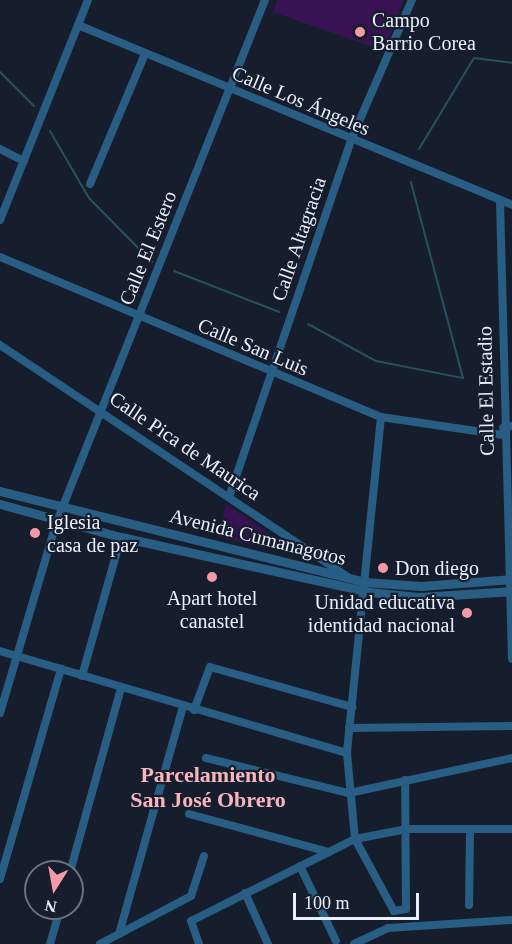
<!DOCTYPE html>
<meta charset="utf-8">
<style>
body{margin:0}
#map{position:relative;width:512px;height:944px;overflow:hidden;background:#161e2e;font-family:"Times New Roman",serif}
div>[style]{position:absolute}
.green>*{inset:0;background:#381252}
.stream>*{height:2px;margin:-1px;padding:0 1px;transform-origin:1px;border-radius:1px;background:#28515f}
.minor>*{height:8px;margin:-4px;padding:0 4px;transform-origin:4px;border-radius:4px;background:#285d84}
.tertiary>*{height:9px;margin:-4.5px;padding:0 4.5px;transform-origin:4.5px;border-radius:4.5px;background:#285d84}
.dots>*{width:16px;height:16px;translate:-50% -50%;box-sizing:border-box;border:3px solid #161e2e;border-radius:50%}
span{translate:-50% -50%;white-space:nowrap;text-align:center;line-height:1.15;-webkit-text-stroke:4.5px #161e2e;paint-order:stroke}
.poi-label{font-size:20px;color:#e9effb}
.left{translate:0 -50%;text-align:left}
.right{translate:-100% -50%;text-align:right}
.street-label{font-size:20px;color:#e9effb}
.quarter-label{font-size:22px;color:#f9b5bd;font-weight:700}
.north{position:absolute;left:24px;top:860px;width:60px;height:60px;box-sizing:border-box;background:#161e2e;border:2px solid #6a7280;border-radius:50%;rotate:191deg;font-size:16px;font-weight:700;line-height:24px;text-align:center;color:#e9effb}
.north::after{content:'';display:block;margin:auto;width:21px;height:27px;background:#f49aa6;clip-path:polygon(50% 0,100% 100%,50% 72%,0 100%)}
.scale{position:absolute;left:293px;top:893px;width:126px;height:27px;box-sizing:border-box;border:3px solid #e9effb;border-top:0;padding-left:8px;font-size:18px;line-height:21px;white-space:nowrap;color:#e9effb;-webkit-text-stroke:4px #161e2e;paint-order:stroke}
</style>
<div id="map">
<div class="green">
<i style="clip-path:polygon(277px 0,404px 0,384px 51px,273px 12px)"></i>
<i style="clip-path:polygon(226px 504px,301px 556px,218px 537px)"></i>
</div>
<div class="stream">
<i style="left:0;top:72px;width:48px;rotate:45deg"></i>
<i style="left:50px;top:131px;width:78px;rotate:59.8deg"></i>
<i style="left:89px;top:198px;width:90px;rotate:45.5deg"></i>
<i style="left:419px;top:149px;width:106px;rotate:-58.9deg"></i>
<i style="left:474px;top:58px;width:38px;rotate:7deg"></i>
<i style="left:174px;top:271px;width:113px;rotate:21.3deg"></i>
<i style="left:308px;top:324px;width:77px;rotate:28.6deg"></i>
<i style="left:376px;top:361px;width:89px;rotate:11.1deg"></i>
<i style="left:463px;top:378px;width:203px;rotate:-104.9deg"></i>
</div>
<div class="minor">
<i style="left:78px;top:25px;width:470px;rotate:22.5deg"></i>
<i style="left:0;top:149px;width:27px;rotate:27deg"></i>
<i style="left:90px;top:184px;width:141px;rotate:-67.1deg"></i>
<i style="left:500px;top:202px;width:457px;rotate:88.5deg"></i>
<i style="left:0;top:220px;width:237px;rotate:-68.2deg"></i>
<i style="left:0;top:257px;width:413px;rotate:22.8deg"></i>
<i style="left:381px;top:417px;width:123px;rotate:8.4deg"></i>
<i style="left:0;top:345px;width:418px;rotate:33.7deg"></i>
<i style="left:381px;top:417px;width:338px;rotate:95.8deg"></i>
<i style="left:347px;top:753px;width:86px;rotate:84.7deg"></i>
<i style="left:355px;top:839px;width:82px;rotate:61.6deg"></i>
<i style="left:394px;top:911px;width:12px;rotate:-9deg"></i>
<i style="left:406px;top:909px;width:129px;rotate:-90.4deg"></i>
<i style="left:503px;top:428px;width:9px;rotate:-13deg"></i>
<i style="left:230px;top:494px;width:374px;rotate:-71.1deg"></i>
<i style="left:351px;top:140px;width:153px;rotate:-66.5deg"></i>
<i style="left:0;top:651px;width:362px;rotate:16.4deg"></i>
<i style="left:82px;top:676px;width:144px;rotate:-74.3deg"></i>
<i style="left:194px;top:710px;width:46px;rotate:-69.6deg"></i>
<i style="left:210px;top:667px;width:148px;rotate:15.7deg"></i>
<i style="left:0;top:713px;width:200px;rotate:-73.5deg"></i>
<i style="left:57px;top:521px;width:561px;rotate:-68.24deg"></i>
<i style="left:349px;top:728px;width:162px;rotate:-0.7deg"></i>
<i style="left:206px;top:758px;width:147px;rotate:13.8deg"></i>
<i style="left:349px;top:793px;width:167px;rotate:-12.1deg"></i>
<i style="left:189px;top:814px;width:145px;rotate:15.2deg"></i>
<i style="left:300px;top:866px;width:83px;rotate:64.4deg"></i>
<i style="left:70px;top:872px;width:191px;rotate:-74.5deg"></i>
<i style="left:0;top:879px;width:219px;rotate:-73.8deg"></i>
<i style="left:245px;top:893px;width:56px;rotate:65.7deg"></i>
<i style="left:469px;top:905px;width:76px;rotate:-89.2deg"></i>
<i style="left:119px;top:934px;width:236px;rotate:-74.3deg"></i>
<i style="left:50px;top:944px;width:37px;rotate:-74deg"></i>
<i style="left:100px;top:944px;width:103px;rotate:-27.8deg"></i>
<i style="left:191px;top:896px;width:42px;rotate:-72deg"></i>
<i style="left:199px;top:944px;width:24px;rotate:-109deg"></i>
<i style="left:191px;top:921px;width:183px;rotate:-26.6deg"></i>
<i style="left:355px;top:839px;width:53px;rotate:-10.9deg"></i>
<i style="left:407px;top:829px;width:105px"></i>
<i style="left:354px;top:944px;width:38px;rotate:-25deg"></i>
<i style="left:388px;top:928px;width:124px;rotate:-3.7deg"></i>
</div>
<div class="tertiary">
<i style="left:0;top:491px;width:375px;rotate:14deg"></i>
<i style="left:364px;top:582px;width:57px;rotate:4deg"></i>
<i style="left:421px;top:586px;width:91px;rotate:-4.4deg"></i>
<i style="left:0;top:504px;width:125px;rotate:15.3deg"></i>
<i style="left:121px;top:537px;width:254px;rotate:12.5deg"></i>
<i style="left:369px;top:592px;width:50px;rotate:5.7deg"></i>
<i style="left:419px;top:597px;width:93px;rotate:-3.7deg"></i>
</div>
<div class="dots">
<i style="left:360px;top:32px;background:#f49aa6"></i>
<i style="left:35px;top:533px;background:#f49aa6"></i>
<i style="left:383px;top:568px;background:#f49aa6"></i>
<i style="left:212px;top:577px;background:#f49aa6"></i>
<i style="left:467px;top:613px;background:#f49aa6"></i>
</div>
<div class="poi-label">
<span class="left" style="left:372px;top:32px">Campo<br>Barrio Corea</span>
<span class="left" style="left:47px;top:534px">Iglesia<br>casa de paz</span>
<span class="left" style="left:395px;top:568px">Don diego</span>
<span style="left:212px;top:610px">Apart hotel<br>canastel</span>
<span class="right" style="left:455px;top:614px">Unidad educativa<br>identidad nacional</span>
</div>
<div class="street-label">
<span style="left:301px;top:101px;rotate:23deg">Calle Los Ángeles</span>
<span style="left:299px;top:239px;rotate:-71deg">Calle Altagracia</span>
<span style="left:148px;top:248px;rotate:-68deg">Calle El Estero</span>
<span style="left:253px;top:347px;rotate:23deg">Calle San Luis</span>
<span style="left:486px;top:391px;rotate:-91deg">Calle El Estadio</span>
<span style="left:185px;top:446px;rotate:34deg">Calle Pica de Maurica</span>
<span style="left:258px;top:537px;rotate:14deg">Avenida Cumanagotos</span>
</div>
<div class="quarter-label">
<span style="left:208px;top:787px">Parcelamiento<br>San José Obrero</span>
</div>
<div class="north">N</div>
<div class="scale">100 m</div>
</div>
